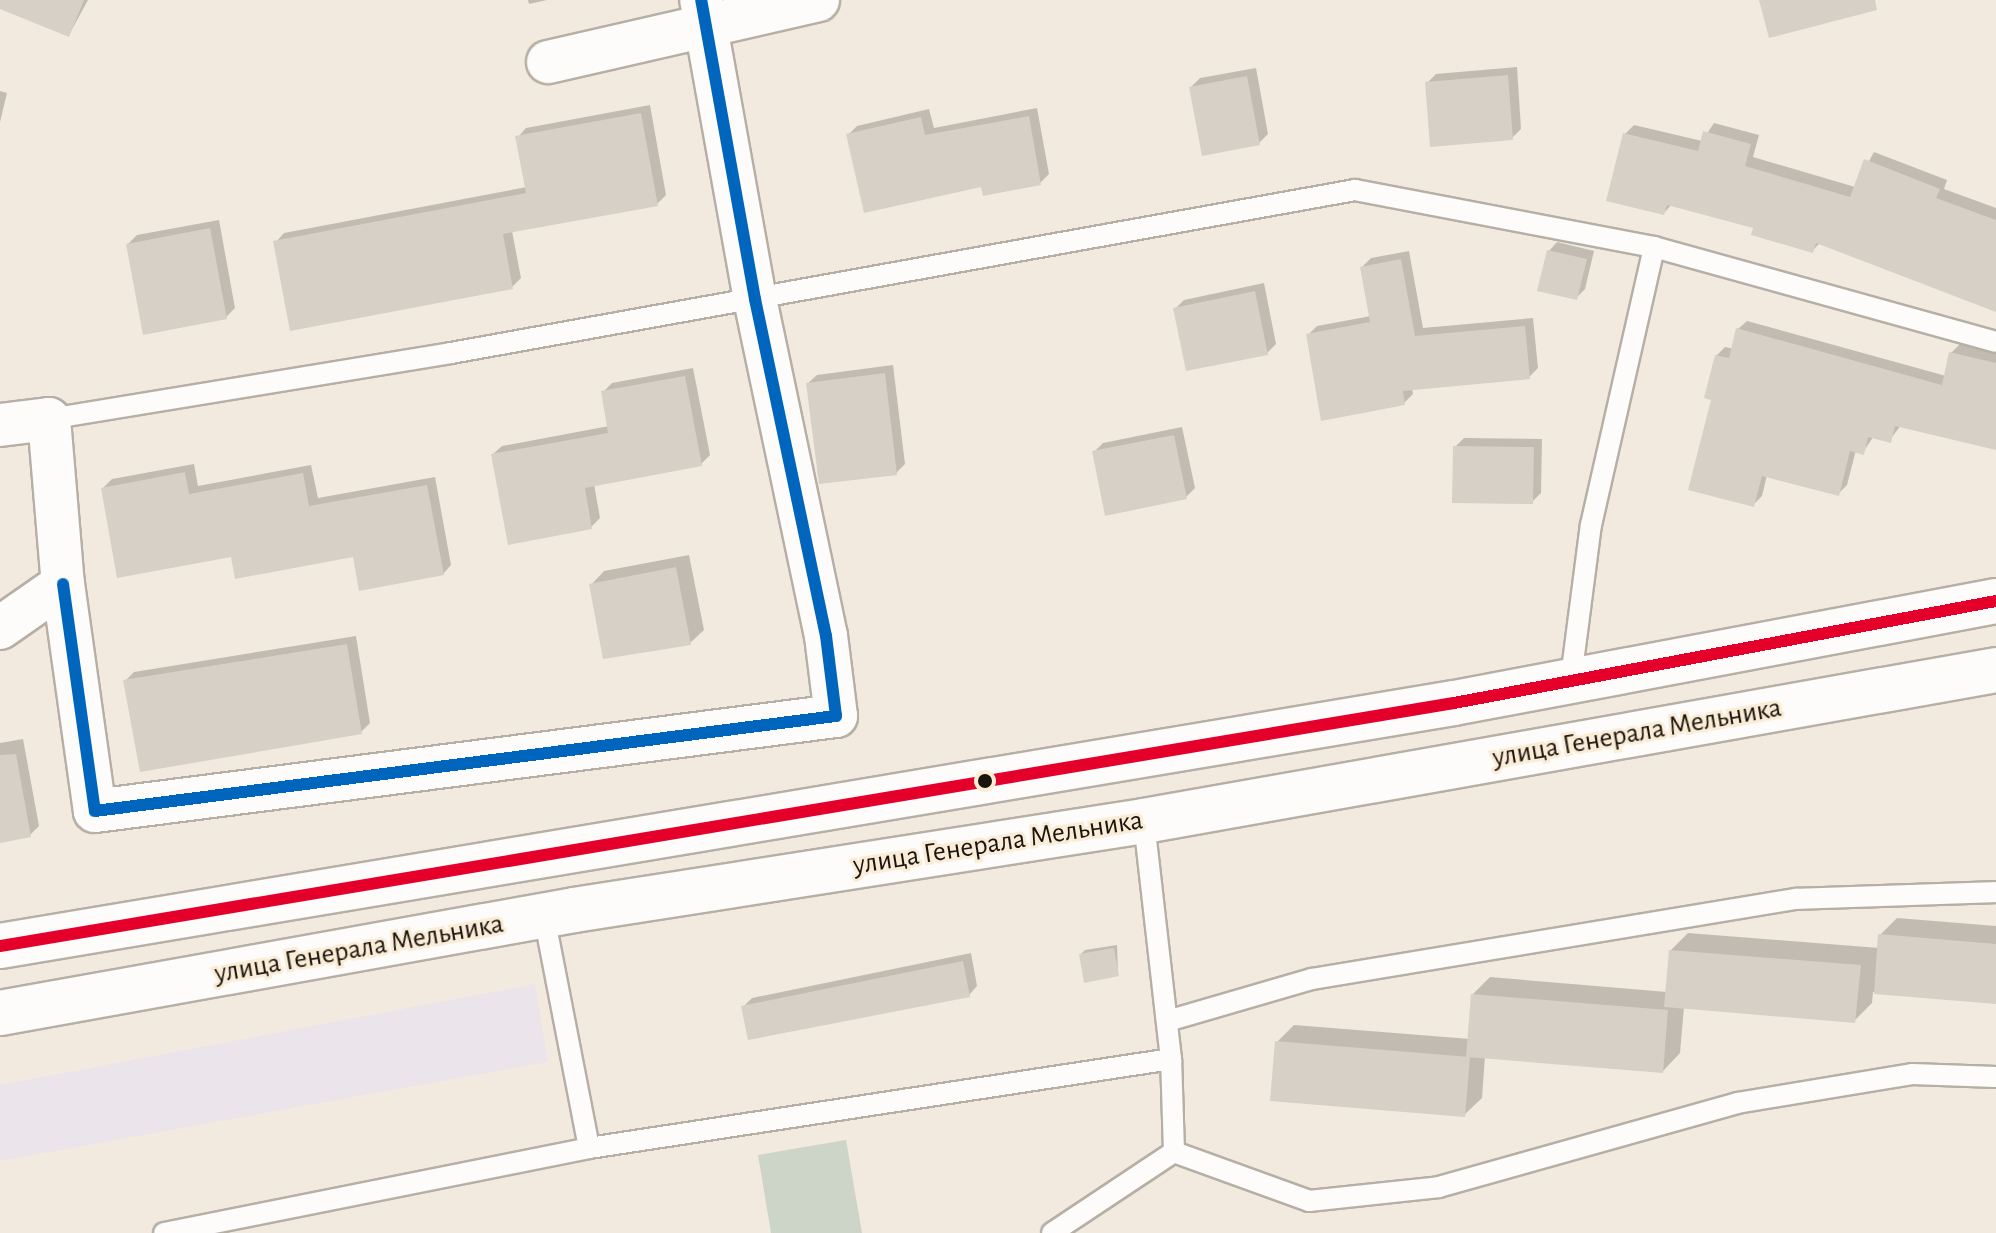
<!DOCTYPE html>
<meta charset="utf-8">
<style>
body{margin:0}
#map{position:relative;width:1996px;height:1233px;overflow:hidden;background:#f2eade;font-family:"Alegreya Sans",sans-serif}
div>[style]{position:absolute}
.industrial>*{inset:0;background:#ebe4eb}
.green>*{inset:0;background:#ccd5c7}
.shadow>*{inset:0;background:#0003}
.building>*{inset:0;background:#d6d0c7}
.roads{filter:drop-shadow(2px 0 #b6afa6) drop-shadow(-2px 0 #b6afa6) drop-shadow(0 2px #b6afa6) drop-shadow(0 -2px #b6afa6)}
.service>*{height:20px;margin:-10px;padding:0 10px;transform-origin:10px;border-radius:10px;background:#fdfcfa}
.minor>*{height:42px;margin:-21px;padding:0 21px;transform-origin:21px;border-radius:21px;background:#fdfcfa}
.primary>*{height:44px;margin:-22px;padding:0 22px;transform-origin:22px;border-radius:22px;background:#fdfcfa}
.bus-1>*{height:12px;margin:-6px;padding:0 6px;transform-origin:6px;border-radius:6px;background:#0065bd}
.bus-2>*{height:12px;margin:-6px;padding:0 6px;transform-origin:6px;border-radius:6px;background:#e4002b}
.dots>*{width:22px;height:22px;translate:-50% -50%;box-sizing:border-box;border:4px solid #faecd6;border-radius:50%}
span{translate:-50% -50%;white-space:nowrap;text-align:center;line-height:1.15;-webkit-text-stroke:6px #faecd6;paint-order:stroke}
.street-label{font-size:28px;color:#19140d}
</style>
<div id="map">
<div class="industrial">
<i style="clip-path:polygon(535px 984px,548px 1062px,0 1161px,0 1085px)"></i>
</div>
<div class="green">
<i style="clip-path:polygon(846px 1140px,862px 1233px,771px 1233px,758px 1155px)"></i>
</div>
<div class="shadow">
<i style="clip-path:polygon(1px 0,88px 0,69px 35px,0 7px)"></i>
<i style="clip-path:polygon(528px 0,547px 0,529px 4px)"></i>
<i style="clip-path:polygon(1517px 67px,1521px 129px,1512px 138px,1427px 83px,1436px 74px)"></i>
<i style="clip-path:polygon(1256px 68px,1268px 134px,1259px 143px,1191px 87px,1200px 78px)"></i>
<i style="clip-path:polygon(0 91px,7px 93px,0 122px)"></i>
<i style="clip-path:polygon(650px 105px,666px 195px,657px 204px,512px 231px,521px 278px,512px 287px,276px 242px,284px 233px,527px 187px,518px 137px,526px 128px)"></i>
<i style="clip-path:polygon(1037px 108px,1049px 174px,1040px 183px,983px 184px,848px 135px,857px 126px,929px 109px,934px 128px)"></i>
<i style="clip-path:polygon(1714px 123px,1759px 135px,1753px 157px,1855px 187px,1874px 152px,1947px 180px,1944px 189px,1996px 208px,1996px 309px,1820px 243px,1812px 251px,1755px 227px,1672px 204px,1664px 213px,1625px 134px,1634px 125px,1702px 141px)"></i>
<i style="clip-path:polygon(219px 220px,235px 308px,226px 317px,128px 244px,137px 235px)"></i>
<i style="clip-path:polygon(1557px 242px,1594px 251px,1585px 289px,1576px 298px,1549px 251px)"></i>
<i style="clip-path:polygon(1409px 251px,1423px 328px,1533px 318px,1538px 368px,1529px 377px,1412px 388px,1413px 394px,1404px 403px,1308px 335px,1317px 326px,1371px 316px,1362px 267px,1371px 258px)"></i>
<i style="clip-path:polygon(1264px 283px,1276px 344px,1267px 353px,1176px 308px,1184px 300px)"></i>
<i style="clip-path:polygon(1747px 321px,1946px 376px,1951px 353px,1960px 344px,1996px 353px,1996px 448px,1901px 425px,1890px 440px,1874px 436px,1863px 452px,1856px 450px,1847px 485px,1838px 494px,1767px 475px,1762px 496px,1753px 505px,1714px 398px,1716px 356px,1725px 347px,1734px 349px,1738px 329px)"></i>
<i style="clip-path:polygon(893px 365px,905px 464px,896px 473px,808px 383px,817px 375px)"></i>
<i style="clip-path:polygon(693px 368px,710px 455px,701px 464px,594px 484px,600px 518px,591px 527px,493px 454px,502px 446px,609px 426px,603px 392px,612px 383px)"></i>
<i style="clip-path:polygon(1182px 427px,1195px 488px,1186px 497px,1094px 452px,1103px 443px)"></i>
<i style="clip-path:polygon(1464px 438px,1542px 439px,1541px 493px,1532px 502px,1455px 447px)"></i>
<i style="clip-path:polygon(194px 464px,198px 486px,311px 465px,318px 498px,435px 477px,451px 565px,443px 574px,354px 554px,233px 554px,103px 488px,112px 479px)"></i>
<i style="clip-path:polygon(689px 555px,704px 630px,690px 643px,591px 585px,604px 571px)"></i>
<i style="clip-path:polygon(356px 636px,370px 723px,361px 732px,125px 681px,134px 672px)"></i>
<i style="clip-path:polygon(23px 739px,39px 826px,30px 835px,0 841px,0 743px)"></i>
<i style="clip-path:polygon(1897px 918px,1996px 926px,1996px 1001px,1873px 992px,1872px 1003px,1854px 1021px,1684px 1007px,1680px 1053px,1663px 1071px,1485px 1056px,1482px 1098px,1464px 1115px,1277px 1042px,1294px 1025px,1470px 1039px,1473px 994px,1490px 977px,1667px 992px,1670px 951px,1688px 933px,1879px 948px,1880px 935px)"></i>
<i style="clip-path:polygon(1117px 945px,1118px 974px,1081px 954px,1085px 950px)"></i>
<i style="clip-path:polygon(971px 953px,977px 986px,969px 995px,744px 1006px,752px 998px)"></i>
</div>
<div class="building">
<i style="clip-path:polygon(0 0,84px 0,69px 37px,0 9px)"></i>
<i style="clip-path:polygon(1759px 0,1875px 0,1877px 10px,1769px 38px)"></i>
<i style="clip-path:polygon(1508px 75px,1513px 140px,1430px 147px,1425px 82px)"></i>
<i style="clip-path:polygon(1247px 76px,1260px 145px,1202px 156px,1189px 87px)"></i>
<i style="clip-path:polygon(641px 113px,658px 206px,503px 234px,513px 289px,290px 331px,273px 241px,526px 193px,515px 136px)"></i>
<i style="clip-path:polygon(1029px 116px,1041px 185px,983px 196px,981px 187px,864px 213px,846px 134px,921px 117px,925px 135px)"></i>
<i style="clip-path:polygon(1703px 131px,1751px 144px,1745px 166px,1850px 197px,1864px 159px,1940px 189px,1936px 198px,1996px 220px,1996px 312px,1816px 243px,1813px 253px,1751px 235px,1753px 228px,1667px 205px,1664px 215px,1606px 201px,1623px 133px,1698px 151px)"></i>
<i style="clip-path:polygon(210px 228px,227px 319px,143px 335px,126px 244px)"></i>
<i style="clip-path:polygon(1547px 250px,1587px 259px,1577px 300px,1537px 291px)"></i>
<i style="clip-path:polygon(1401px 259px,1415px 336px,1525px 326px,1530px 379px,1403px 391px,1405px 405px,1321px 421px,1306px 334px,1370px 322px,1360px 267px)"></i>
<i style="clip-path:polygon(1255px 291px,1268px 355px,1186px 371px,1173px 308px)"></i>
<i style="clip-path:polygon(1736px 328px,1942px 385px,1949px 352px,1996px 363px,1996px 450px,1895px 426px,1891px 443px,1868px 437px,1864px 455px,1850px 451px,1839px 496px,1762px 476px,1754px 507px,1688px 490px,1711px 400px,1704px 398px,1715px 355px,1729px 358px)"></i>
<i style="clip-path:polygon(885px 373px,897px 475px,819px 484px,806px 383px)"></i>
<i style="clip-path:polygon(685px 376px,702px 466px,585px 488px,592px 529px,508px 545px,491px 454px,608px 433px,601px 391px)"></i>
<i style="clip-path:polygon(1174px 435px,1187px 499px,1105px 516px,1092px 451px)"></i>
<i style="clip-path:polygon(1453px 446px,1534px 447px,1533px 504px,1452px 503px)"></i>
<i style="clip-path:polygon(185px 472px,189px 494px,303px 473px,309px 506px,427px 485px,444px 575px,359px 591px,353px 557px,235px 579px,231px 557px,117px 578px,101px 488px)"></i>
<i style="clip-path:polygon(676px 567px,691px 645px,603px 659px,589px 584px)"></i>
<i style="clip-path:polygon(347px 644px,362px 734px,140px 772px,123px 680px)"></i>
<i style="clip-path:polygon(16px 754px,31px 837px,0 843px,0 755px)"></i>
<i style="clip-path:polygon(1878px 934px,1996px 944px,1996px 1004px,1874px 994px)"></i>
<i style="clip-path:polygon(1114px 948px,1119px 976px,1084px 983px,1079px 954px)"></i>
<i style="clip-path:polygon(1669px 950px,1861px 965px,1855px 1023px,1664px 1007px)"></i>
<i style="clip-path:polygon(963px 961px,970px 997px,748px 1040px,741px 1006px)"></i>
<i style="clip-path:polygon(1471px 994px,1668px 1010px,1663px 1073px,1466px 1057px)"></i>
<i style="clip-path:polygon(1275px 1041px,1470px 1057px,1465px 1117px,1270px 1101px)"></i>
</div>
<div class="roads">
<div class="service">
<i style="left:49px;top:419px;width:407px;rotate:-9.3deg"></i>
<i style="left:451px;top:353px;width:919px;rotate:-10.22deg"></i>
<i style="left:1355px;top:190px;width:304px;rotate:10.8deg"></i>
<i style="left:1654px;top:247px;width:355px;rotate:15.5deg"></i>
<i style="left:1571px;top:678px;width:154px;rotate:-82.6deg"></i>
<i style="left:1591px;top:525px;width:285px;rotate:-77.2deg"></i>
<i style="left:544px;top:916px;width:236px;rotate:79deg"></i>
<i style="left:1167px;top:1021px;width:151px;rotate:-16.2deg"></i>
<i style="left:1312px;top:979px;width:491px;rotate:-9.4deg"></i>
<i style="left:1796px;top:899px;width:200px;rotate:-2deg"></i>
<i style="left:1174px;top:1152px;width:144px;rotate:19.9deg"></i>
<i style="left:1309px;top:1201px;width:131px;rotate:-6.1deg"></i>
<i style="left:1439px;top:1187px;width:310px;rotate:-15.7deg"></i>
<i style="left:1737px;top:1103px;width:177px;rotate:-9.4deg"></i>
<i style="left:1912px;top:1074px;width:84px;rotate:2deg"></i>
<i style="left:164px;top:1233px;width:433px;rotate:-11.3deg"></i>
<i style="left:589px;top:1148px;width:589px;rotate:-8.69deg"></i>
<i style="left:1052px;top:1233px;width:146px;rotate:-33.6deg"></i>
<i style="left:1174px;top:1152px;width:93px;rotate:-91.8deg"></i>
<i style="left:1171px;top:1059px;width:240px;rotate:-96.5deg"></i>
</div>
<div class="minor">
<i style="left:548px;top:62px;width:277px;rotate:-12.9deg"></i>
<i style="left:0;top:425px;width:49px;rotate:-7deg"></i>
<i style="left:49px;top:419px;width:166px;rotate:85.2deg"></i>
<i style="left:63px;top:584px;width:77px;rotate:145.1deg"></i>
<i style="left:63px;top:584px;width:229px;rotate:82deg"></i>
<i style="left:95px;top:811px;width:747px;rotate:-7.31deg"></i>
<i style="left:836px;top:716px;width:81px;rotate:-97.1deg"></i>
<i style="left:826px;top:636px;width:344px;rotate:-101.9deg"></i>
<i style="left:755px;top:299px;width:304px;rotate:-100.2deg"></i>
</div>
<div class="primary">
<i style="left:0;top:946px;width:1474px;rotate:-9.49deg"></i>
<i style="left:1454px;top:703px;width:552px;rotate:-10.66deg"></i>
<i style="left:0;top:1013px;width:583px;rotate:-10.17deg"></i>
<i style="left:574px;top:910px;width:577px;rotate:-8.87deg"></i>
<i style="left:1144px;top:821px;width:865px;rotate:-10.05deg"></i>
</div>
</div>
<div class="bus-1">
<i style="left:63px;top:584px;width:229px;rotate:82deg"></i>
<i style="left:95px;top:811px;width:747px;rotate:-7.31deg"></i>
<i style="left:836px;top:716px;width:81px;rotate:-97.1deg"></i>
<i style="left:826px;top:636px;width:344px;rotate:-101.9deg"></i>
<i style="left:755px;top:299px;width:304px;rotate:-100.2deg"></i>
</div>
<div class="bus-2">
<i style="left:0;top:946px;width:1474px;rotate:-9.49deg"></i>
<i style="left:1454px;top:703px;width:552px;rotate:-10.66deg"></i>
</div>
<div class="dots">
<i style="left:985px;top:781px;background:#19140d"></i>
</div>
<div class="street-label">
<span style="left:1637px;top:733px;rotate:-10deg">улица Генерала Мельника</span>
<span style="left:998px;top:843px;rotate:-9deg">улица Генерала Мельника</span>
<span style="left:359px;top:949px;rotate:-10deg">улица Генерала Мельника</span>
</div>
</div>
